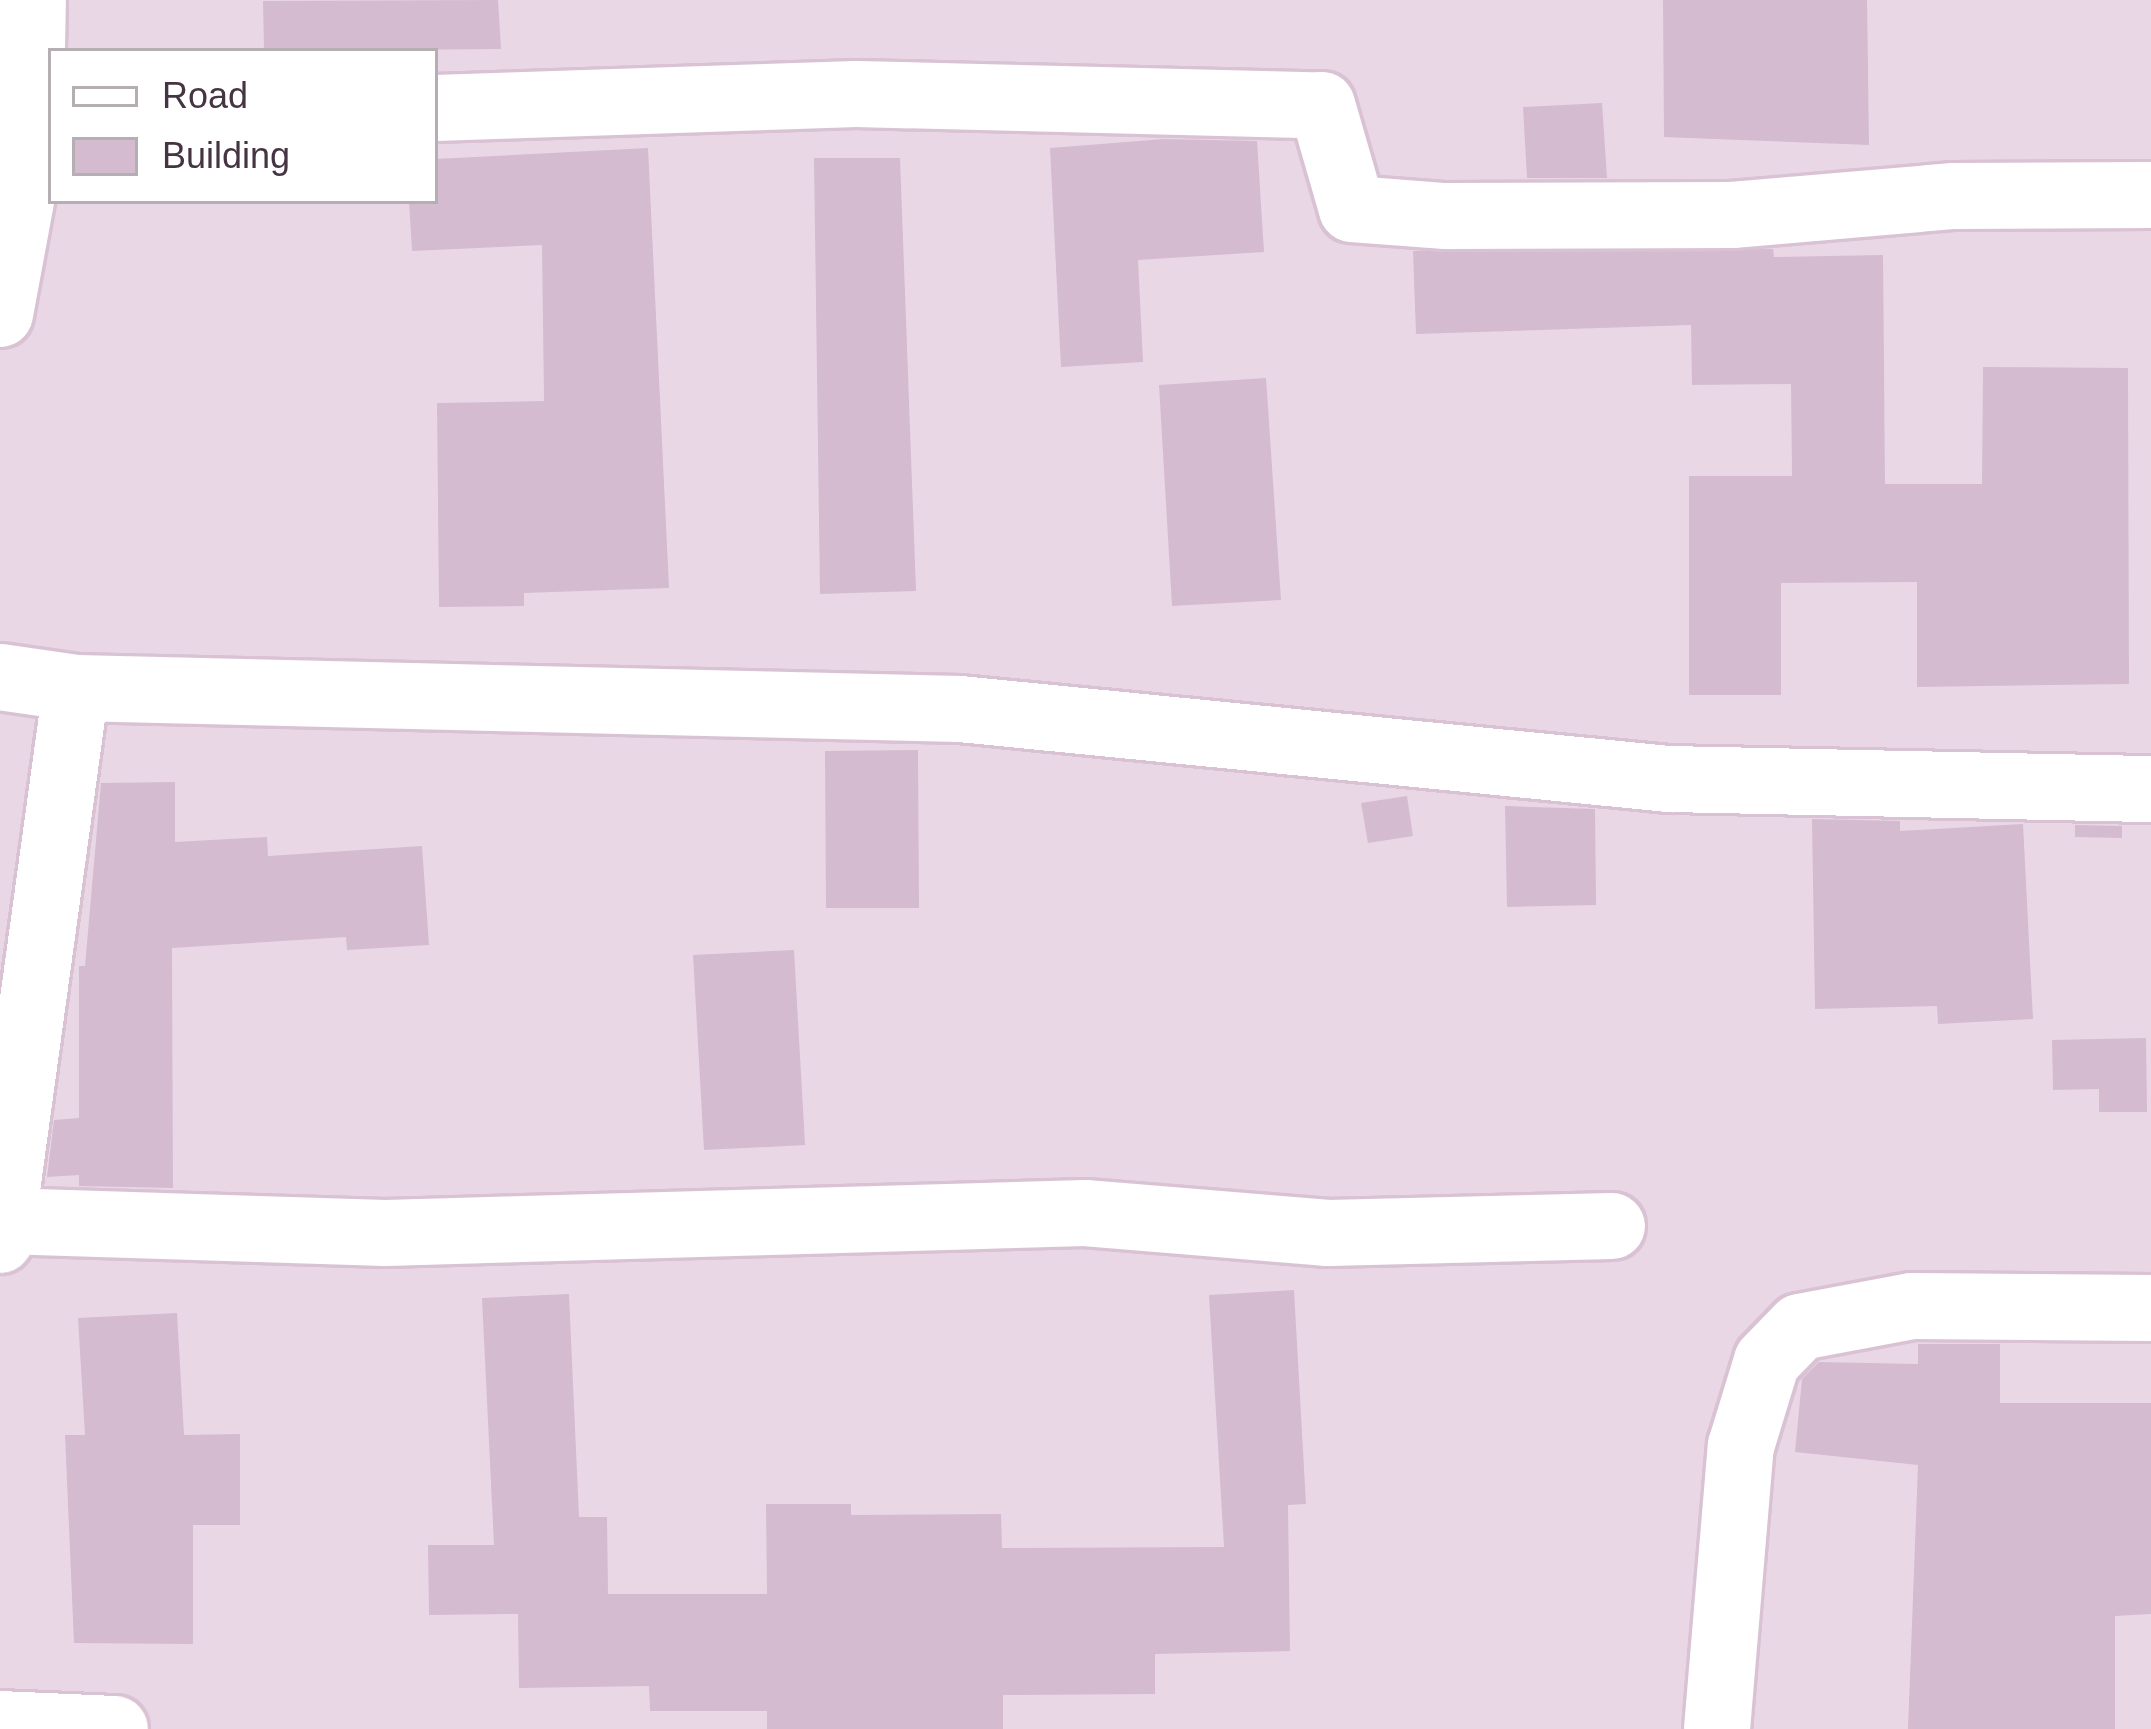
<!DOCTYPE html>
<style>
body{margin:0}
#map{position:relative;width:2151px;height:1729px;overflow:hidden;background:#f2e5ef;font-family:Arial,sans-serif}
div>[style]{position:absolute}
.residential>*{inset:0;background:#ead7e6}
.building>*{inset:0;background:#d4bbd0}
.roads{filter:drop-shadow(3px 0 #d9c2d4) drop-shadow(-3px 0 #d9c2d4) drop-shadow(0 3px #d9c2d4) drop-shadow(0 -3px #d9c2d4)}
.minor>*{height:66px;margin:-33px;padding:0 33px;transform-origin:33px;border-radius:33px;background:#fff}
span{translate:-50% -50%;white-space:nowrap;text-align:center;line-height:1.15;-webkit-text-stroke:12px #fff;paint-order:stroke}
.legend{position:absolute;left:48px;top:48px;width:390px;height:156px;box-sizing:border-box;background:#fff;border:3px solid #b5aeb3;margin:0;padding:15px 21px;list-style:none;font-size:36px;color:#453542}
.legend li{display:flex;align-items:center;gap:24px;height:60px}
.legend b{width:60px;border:3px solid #b5aeb3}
</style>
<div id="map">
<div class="residential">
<i style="clip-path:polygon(evenodd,0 0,2151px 0,2151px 1729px,0 1729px,0 0,51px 51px,435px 51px,435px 201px,51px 201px,51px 51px)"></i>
</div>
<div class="building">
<i style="clip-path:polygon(498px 0,501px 49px,264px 51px,263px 1px)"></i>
<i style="clip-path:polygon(1663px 0,1867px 0,1869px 145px,1664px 137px)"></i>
<i style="clip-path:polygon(1602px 103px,1607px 178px,1527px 178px,1523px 107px)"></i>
<i style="clip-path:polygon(1164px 139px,1257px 141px,1264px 252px,1138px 260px,1143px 362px,1061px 367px,1050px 148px)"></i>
<i style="clip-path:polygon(648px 148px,669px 588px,524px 593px,524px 606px,439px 607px,437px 403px,544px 401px,542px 245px,412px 251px,409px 201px,435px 201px,435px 159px)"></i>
<i style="clip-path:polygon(814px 158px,900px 158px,916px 591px,820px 594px)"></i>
<i style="clip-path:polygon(1773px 249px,1774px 257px,1883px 255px,1885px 484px,1982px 484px,1983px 367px,2128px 368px,2129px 684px,1917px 687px,1917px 582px,1781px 583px,1781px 695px,1689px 695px,1689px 476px,1792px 476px,1791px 384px,1692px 385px,1691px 325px,1416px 334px,1413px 251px)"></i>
<i style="clip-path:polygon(1266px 378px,1281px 600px,1172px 606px,1159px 385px)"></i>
<i style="clip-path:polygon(918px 750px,919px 908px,826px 908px,825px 751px)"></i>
<i style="clip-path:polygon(175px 782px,175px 842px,267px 837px,268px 856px,422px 846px,429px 945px,347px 950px,346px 937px,172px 948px,173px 1188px,79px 1186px,79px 1175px,47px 1177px,54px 1120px,79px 1118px,79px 966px,85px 966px,101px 783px)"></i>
<i style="clip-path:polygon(1407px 796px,1413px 836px,1368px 843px,1361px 803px)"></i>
<i style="clip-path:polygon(1505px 806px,1595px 809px,1596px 905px,1507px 907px)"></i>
<i style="clip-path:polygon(1812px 819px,1900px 821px,1900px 831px,2023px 824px,2033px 1019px,1938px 1024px,1937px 1006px,1815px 1009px)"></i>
<i style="clip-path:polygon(2075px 825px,2122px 826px,2122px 838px,2075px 837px)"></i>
<i style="clip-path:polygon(794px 950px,805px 1145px,704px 1150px,693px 955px)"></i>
<i style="clip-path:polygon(2146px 1038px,2147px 1112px,2099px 1112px,2099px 1089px,2053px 1090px,2052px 1040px)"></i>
<i style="clip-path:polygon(1294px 1290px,1306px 1504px,1288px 1505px,1290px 1651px,1155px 1654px,1155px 1694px,1003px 1695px,1003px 1729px,767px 1729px,767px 1711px,650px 1711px,649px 1686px,519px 1688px,518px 1614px,429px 1615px,428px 1545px,494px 1545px,482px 1298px,569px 1294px,579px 1517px,607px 1517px,608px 1594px,767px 1594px,766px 1504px,851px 1504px,851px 1515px,1001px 1514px,1002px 1548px,1224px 1547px,1209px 1295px)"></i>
<i style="clip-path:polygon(177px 1313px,184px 1435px,240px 1434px,240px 1525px,193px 1525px,193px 1644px,74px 1643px,65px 1435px,85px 1435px,78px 1318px)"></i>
<i style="clip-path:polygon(1918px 1344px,2000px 1344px,2000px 1403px,2151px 1403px,2151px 1614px,2115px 1616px,2115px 1729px,1908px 1729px,1918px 1465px,1795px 1452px,1802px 1379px,1819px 1362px,1918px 1364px)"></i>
</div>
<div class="roads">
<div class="minor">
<i style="left:435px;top:108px;width:421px;rotate:-1.9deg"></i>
<i style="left:856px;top:94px;width:466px;rotate:1.4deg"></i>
<i style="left:1322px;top:105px;width:108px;rotate:73.9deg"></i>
<i style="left:1352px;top:209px;width:94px;rotate:4.3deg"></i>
<i style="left:1446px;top:216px;width:286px;rotate:-0.2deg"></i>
<i style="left:1732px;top:215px;width:223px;rotate:-4.9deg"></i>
<i style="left:1954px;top:196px;width:197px;rotate:-0.3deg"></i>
<i style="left:0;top:314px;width:165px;rotate:-79.5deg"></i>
<i style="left:30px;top:152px;width:152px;rotate:-88.9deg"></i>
<i style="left:0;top:677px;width:77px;rotate:8.2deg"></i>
<i style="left:76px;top:688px;width:884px;rotate:1.36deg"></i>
<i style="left:960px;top:709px;width:712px;rotate:5.64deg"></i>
<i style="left:1669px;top:779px;width:482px;rotate:1.2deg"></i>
<i style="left:4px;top:1221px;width:381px;rotate:1.8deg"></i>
<i style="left:385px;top:1233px;width:700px;rotate:-1.64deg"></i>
<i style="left:1085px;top:1213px;width:244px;rotate:4.7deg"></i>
<i style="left:1328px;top:1233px;width:284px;rotate:-1.4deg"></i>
<i style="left:0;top:1240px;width:557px;rotate:-82.16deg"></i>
<i style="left:0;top:1724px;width:115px;rotate:2.5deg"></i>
<i style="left:1717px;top:1729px;width:284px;rotate:-85.2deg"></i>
<i style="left:1741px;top:1446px;width:89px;rotate:-73deg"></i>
<i style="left:1767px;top:1361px;width:47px;rotate:-45.9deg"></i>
<i style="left:1800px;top:1327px;width:114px;rotate:-10.6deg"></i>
<i style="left:1912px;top:1306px;width:239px;rotate:0.5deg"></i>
</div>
</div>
<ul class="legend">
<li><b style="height:15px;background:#fff"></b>Road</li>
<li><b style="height:33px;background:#d4bbd0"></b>Building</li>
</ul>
</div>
